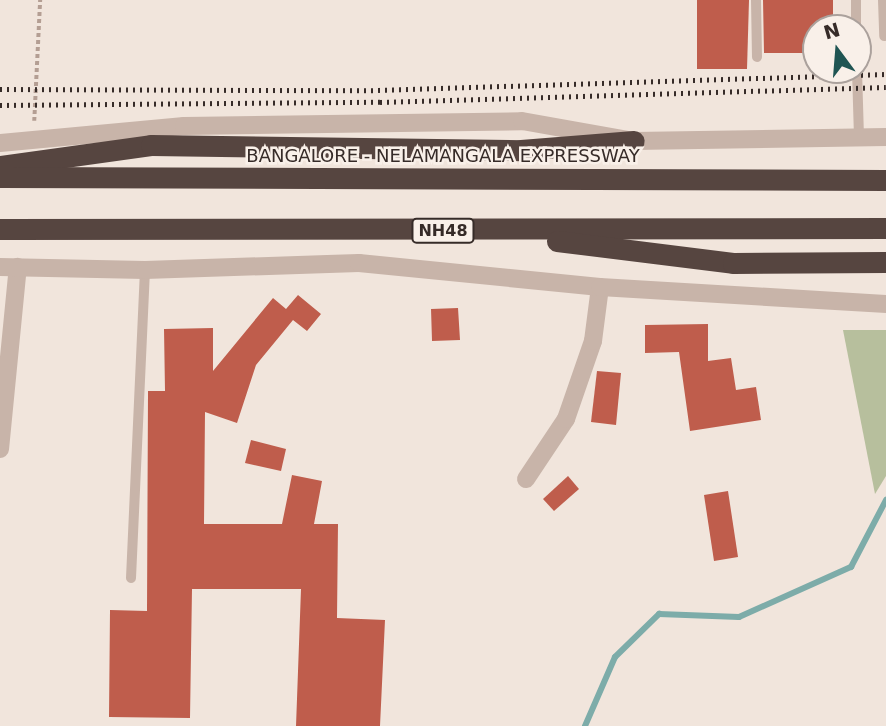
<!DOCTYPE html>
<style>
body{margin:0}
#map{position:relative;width:886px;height:726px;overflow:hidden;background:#f1e5dc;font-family:"DejaVu Sans",sans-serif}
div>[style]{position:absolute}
.green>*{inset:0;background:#b7bf9d}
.stream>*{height:6px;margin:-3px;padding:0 3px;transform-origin:3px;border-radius:3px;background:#7daca9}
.building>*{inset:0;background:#bf5d4c}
.path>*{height:3.5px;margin-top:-1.75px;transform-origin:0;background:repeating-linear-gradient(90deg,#b49e93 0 3.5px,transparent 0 7px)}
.service>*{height:10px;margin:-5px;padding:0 5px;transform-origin:5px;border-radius:5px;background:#c8b4a9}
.minor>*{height:18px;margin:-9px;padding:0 9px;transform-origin:9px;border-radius:9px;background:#c8b4a9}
.tertiary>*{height:18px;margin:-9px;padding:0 9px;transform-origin:9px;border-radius:9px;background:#c8b4a9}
.motorway>*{height:21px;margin:-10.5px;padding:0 10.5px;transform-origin:10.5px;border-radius:10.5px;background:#564540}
.rail>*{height:5px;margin-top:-2.5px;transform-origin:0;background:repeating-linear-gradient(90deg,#362b28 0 2px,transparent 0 7px)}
span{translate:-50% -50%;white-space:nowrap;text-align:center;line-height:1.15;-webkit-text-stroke:5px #f9f0e9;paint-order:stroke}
.shield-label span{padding:2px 5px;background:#f9f0e9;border:2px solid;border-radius:5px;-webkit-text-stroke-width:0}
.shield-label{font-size:16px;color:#362b28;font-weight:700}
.street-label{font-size:18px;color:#362b28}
.north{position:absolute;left:802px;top:14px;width:70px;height:70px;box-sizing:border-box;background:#f9f0e9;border:2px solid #aba19c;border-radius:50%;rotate:344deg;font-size:19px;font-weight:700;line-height:28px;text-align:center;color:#362b28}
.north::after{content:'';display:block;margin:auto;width:24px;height:32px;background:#205553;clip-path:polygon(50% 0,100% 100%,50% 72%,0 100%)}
</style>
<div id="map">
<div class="green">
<i style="clip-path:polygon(843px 330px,886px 330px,886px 476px,875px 494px)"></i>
</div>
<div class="stream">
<i style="left:585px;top:726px;width:75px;rotate:-66.5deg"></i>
<i style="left:615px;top:657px;width:62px;rotate:-44.3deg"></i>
<i style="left:659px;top:614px;width:80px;rotate:2.1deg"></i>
<i style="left:739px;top:617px;width:123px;rotate:-24.1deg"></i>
<i style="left:851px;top:567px;width:76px;rotate:-62.4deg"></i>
</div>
<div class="building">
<i style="clip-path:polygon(697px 0,749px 0,747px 69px,697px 69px)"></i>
<i style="clip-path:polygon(763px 0,833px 0,833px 28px,816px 28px,816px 53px,764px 53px)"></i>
<i style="clip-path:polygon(298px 295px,321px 314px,307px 331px,293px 320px,256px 365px,237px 423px,205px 412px,204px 524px,282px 524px,292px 475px,322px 481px,314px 524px,338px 524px,337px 618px,385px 620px,380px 726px,296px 726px,301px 589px,192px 589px,190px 718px,109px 717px,110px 610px,147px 611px,148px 391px,165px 391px,164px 329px,213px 328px,213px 371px,273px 298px,286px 309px)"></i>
<i style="clip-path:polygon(458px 308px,460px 340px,432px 341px,431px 309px)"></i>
<i style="clip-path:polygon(708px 324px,708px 361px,731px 358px,736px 390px,756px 387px,761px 420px,690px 431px,679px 352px,645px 353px,645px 325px)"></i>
<i style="clip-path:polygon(597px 371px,621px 373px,616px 425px,591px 422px)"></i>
<i style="clip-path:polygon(251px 440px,286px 449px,281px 471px,245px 463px)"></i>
<i style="clip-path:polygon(568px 476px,579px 489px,554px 511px,543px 499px)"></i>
<i style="clip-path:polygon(728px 491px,738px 557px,714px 561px,704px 495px)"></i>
</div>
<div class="path">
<i style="left:34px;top:121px;width:121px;rotate:-87.2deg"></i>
</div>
<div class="service">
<i style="left:756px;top:0;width:57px;rotate:89deg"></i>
<i style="left:856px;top:0;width:28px;rotate:90deg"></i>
<i style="left:883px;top:0;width:36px;rotate:88deg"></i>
<i style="left:857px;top:70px;width:67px;rotate:88.3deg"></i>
<i style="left:131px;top:578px;width:308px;rotate:-87.4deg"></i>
</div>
<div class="minor">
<i style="left:0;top:449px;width:183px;rotate:-84.4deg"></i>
<i style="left:526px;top:479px;width:72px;rotate:-56.3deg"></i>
<i style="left:566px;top:419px;width:83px;rotate:-70.9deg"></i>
<i style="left:593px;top:341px;width:54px;rotate:-82.6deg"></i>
</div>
<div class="tertiary">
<i style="left:0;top:143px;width:185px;rotate:-5.3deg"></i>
<i style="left:184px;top:126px;width:338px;rotate:-0.8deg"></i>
<i style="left:522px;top:121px;width:114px;rotate:10.1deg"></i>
<i style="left:634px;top:141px;width:252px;rotate:-0.9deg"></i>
<i style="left:0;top:267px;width:145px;rotate:1.2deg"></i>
<i style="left:145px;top:270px;width:214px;rotate:-1.9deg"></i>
<i style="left:359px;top:263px;width:242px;rotate:5.7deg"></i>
<i style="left:600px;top:287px;width:287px;rotate:3.4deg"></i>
</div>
<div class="motorway">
<i style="left:0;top:166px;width:152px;rotate:-7.9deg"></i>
<i style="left:151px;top:145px;width:370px;rotate:0.8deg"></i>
<i style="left:521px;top:150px;width:113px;rotate:-4.6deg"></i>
<i style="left:0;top:177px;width:886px;rotate:0.19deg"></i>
<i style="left:0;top:229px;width:886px;rotate:-0.06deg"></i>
<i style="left:557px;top:241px;width:177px;rotate:7.1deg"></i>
<i style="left:733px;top:263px;width:153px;rotate:-0.4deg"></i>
</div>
<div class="rail">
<i style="left:0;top:89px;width:378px;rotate:0.2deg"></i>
<i style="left:378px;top:90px;width:508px;rotate:-1.8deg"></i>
<i style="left:0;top:105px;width:380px;rotate:-0.5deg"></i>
<i style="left:380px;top:102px;width:506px;rotate:-1.7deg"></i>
</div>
<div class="shield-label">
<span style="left:443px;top:231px">NH48</span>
</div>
<div class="street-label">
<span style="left:443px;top:156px">BANGALORE - NELAMANGALA EXPRESSWAY</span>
</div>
<div class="north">N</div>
</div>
